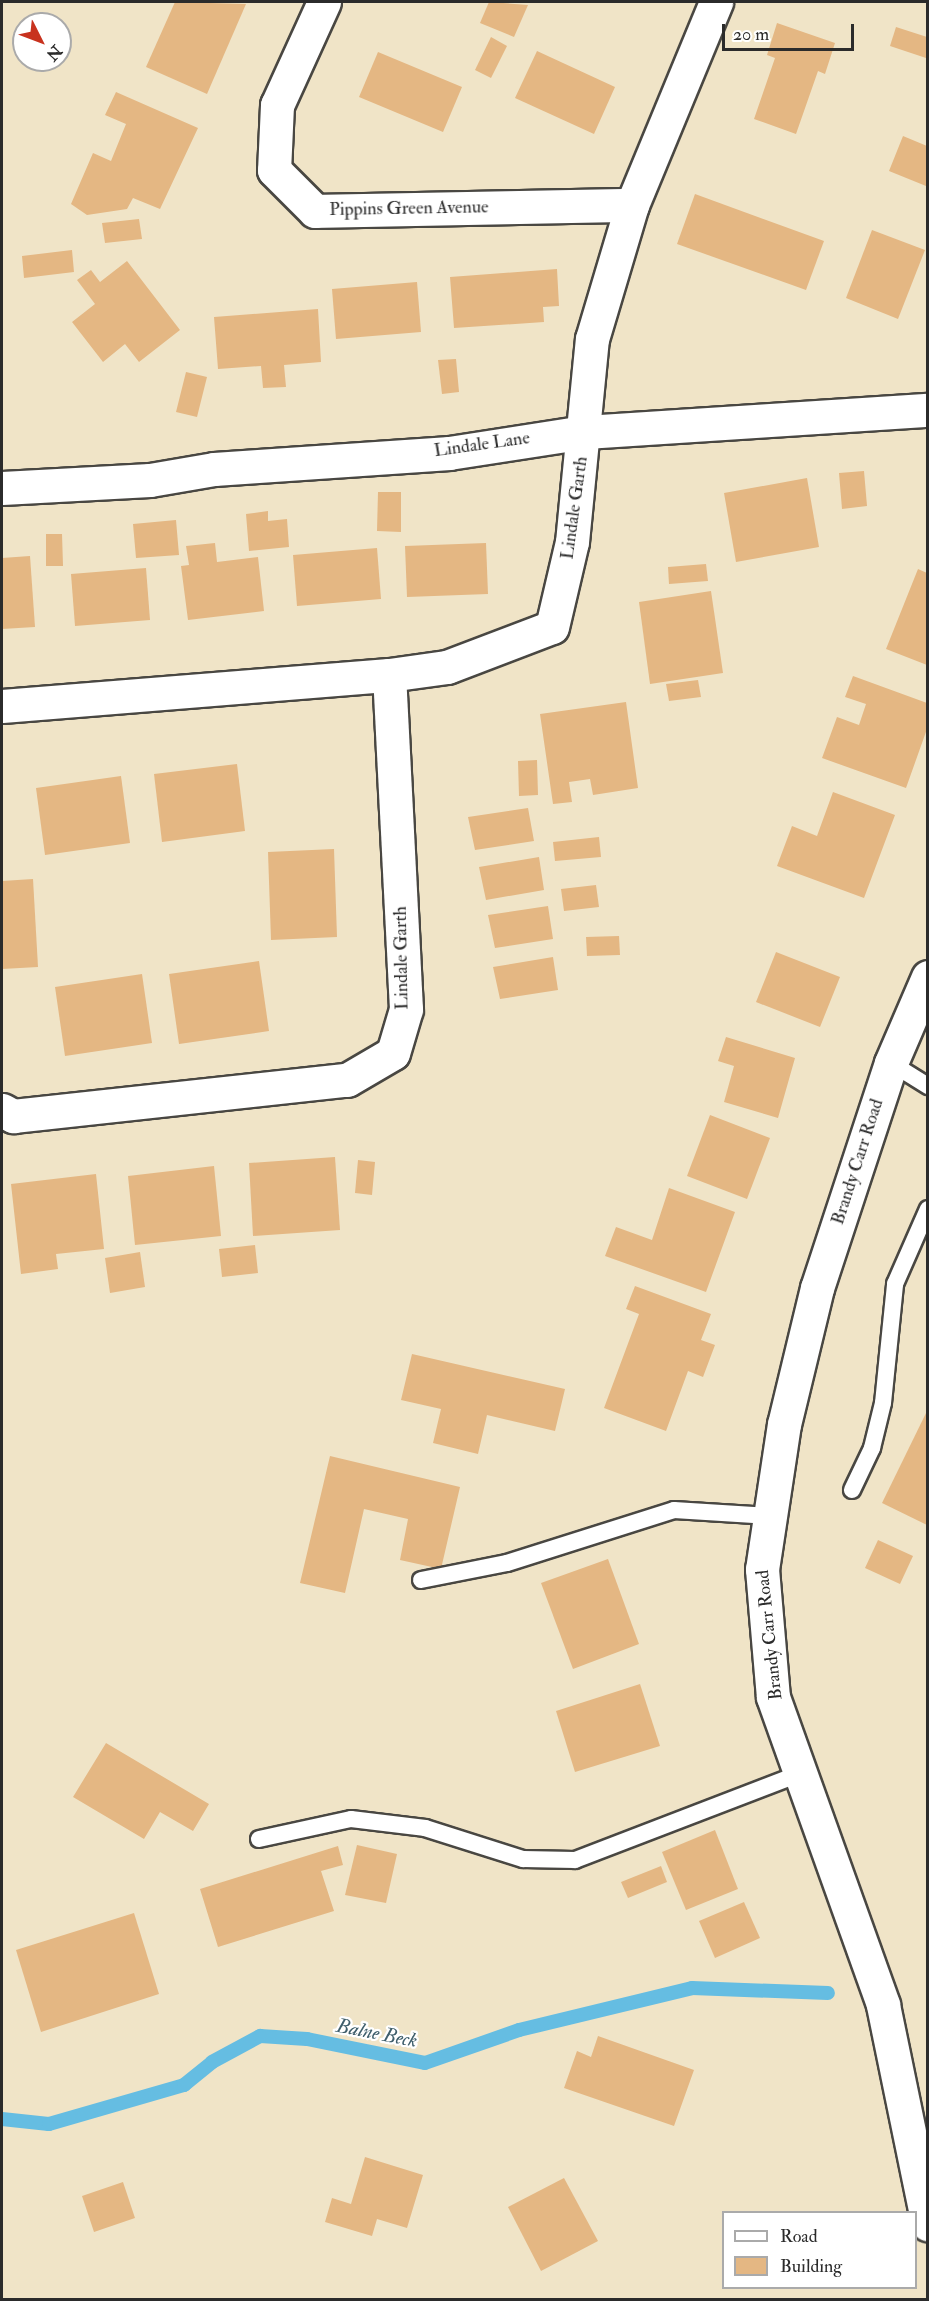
<!DOCTYPE html>
<style>
body{margin:0}
#map{position:relative;width:929px;height:2301px;overflow:hidden;background:#f0e4c7;font-family:"IM FELL Double Pica",serif}
div>[style]{position:absolute}
.stream>*{height:14px;margin:-7px;padding:0 7px;transform-origin:7px;border-radius:7px;background:#65bde2}
.building>*{inset:0;background:#e4b783}
.roads{filter:drop-shadow(2px 0 #494742) drop-shadow(-2px 0 #494742) drop-shadow(0 2px #494742) drop-shadow(0 -2px #494742)}
.service>*{height:16px;margin:-8px;padding:0 8px;transform-origin:8px;border-radius:8px;background:#fff}
.minor>*{height:33px;margin:-16.5px;padding:0 16.5px;transform-origin:16.5px;border-radius:16.5px;background:#fff}
.tertiary>*{height:33px;margin:-16.5px;padding:0 16.5px;transform-origin:16.5px;border-radius:16.5px;background:#fff}
span{translate:-50% -50%;white-space:nowrap;text-align:center;line-height:1.15;-webkit-text-stroke:4.5px #fff;paint-order:stroke}
.street-label{font-size:18px;color:#2b2b2b}
.water-label{font-size:20px;color:#3f5e6b;font-style:italic}
.frame{position:absolute;inset:0;border:3px solid #2b2b2b;pointer-events:none}
.legend{position:absolute;left:722px;top:2211px;width:195px;height:78px;box-sizing:border-box;background:#fff;border:2px solid #aaa;margin:0;padding:8px 10px;list-style:none;font-size:18px;color:#2b2b2b}
.legend li{display:flex;align-items:center;gap:12px;height:30px}
.legend b{width:30px;border:2px solid #aaa}
.north{position:absolute;left:12px;top:12px;width:60px;height:60px;box-sizing:border-box;background:#fff;border:2px solid #aaa;border-radius:50%;rotate:132deg;font-size:16px;font-weight:700;line-height:24px;text-align:center;color:#2b2b2b}
.north::after{content:'';display:block;margin:auto;width:21px;height:27px;background:#c8321e;clip-path:polygon(50% 0,100% 100%,50% 72%,0 100%)}
.scale{position:absolute;left:722px;top:24px;width:132px;height:27px;box-sizing:border-box;border:3px solid #2b2b2b;border-top:0;padding-left:8px;font-size:18px;line-height:21px;white-space:nowrap;color:#2b2b2b;-webkit-text-stroke:4px #fff;paint-order:stroke}
</style>
<div id="map">
<div class="stream">
<i style="left:2px;top:2119px;width:47px;rotate:6.1deg"></i>
<i style="left:49px;top:2124px;width:141px;rotate:-16.1deg"></i>
<i style="left:184px;top:2085px;width:36px;rotate:-39deg"></i>
<i style="left:212px;top:2062px;width:55px;rotate:-28.4deg"></i>
<i style="left:260px;top:2036px;width:47px;rotate:3.7deg"></i>
<i style="left:307px;top:2039px;width:120px;rotate:11.5deg"></i>
<i style="left:425px;top:2063px;width:100px;rotate:-19.3deg"></i>
<i style="left:519px;top:2030px;width:178px;rotate:-13.6deg"></i>
<i style="left:692px;top:1988px;width:136px;rotate:2.1deg"></i>
</div>
<div class="building">
<i style="clip-path:polygon(175px 2px,246px 4px,207px 94px,146px 67px)"></i>
<i style="clip-path:polygon(489px 2px,528px 5px,514px 37px,480px 23px)"></i>
<i style="clip-path:polygon(777px 23px,835px 43px,825px 74px,818px 71px,796px 134px,754px 119px,775px 58px,767px 55px)"></i>
<i style="clip-path:polygon(896px 27px,927px 37px,926px 58px,890px 46px)"></i>
<i style="clip-path:polygon(491px 37px,507px 46px,491px 78px,475px 70px)"></i>
<i style="clip-path:polygon(537px 51px,615px 87px,594px 134px,515px 98px)"></i>
<i style="clip-path:polygon(378px 52px,462px 87px,443px 132px,359px 97px)"></i>
<i style="clip-path:polygon(116px 92px,198px 128px,160px 209px,133px 198px,127px 209px,87px 215px,71px 204px,93px 153px,111px 161px,126px 124px,105px 115px)"></i>
<i style="clip-path:polygon(903px 136px,927px 146px,926px 186px,889px 171px)"></i>
<i style="clip-path:polygon(695px 194px,824px 241px,806px 290px,677px 244px)"></i>
<i style="clip-path:polygon(139px 219px,142px 239px,105px 243px,102px 223px)"></i>
<i style="clip-path:polygon(872px 230px,925px 250px,898px 319px,846px 298px)"></i>
<i style="clip-path:polygon(72px 250px,74px 272px,24px 278px,22px 256px)"></i>
<i style="clip-path:polygon(127px 261px,180px 330px,139px 362px,125px 344px,103px 362px,72px 322px,95px 304px,77px 280px,91px 270px,100px 282px)"></i>
<i style="clip-path:polygon(557px 269px,559px 306px,543px 307px,544px 322px,454px 328px,450px 277px)"></i>
<i style="clip-path:polygon(417px 282px,421px 332px,336px 339px,332px 289px)"></i>
<i style="clip-path:polygon(318px 309px,321px 362px,284px 365px,286px 387px,263px 388px,261px 366px,218px 369px,214px 317px)"></i>
<i style="clip-path:polygon(456px 359px,459px 392px,442px 394px,438px 360px)"></i>
<i style="clip-path:polygon(186px 372px,207px 377px,197px 417px,176px 412px)"></i>
<i style="clip-path:polygon(864px 471px,867px 506px,842px 509px,839px 473px)"></i>
<i style="clip-path:polygon(807px 478px,819px 547px,736px 562px,724px 493px)"></i>
<i style="clip-path:polygon(378px 492px,401px 492px,401px 532px,377px 531px)"></i>
<i style="clip-path:polygon(268px 511px,268px 521px,287px 519px,289px 547px,249px 551px,246px 514px)"></i>
<i style="clip-path:polygon(176px 520px,179px 555px,136px 558px,133px 524px)"></i>
<i style="clip-path:polygon(46px 534px,62px 534px,63px 566px,46px 566px)"></i>
<i style="clip-path:polygon(215px 543px,217px 562px,258px 557px,264px 611px,188px 620px,181px 566px,189px 565px,186px 546px)"></i>
<i style="clip-path:polygon(486px 543px,488px 594px,407px 597px,405px 546px)"></i>
<i style="clip-path:polygon(377px 548px,381px 599px,297px 606px,293px 555px)"></i>
<i style="clip-path:polygon(30px 556px,35px 627px,2px 629px,2px 558px)"></i>
<i style="clip-path:polygon(706px 564px,708px 581px,669px 584px,668px 567px)"></i>
<i style="clip-path:polygon(146px 568px,150px 620px,75px 626px,71px 574px)"></i>
<i style="clip-path:polygon(918px 569px,927px 573px,927px 665px,886px 649px)"></i>
<i style="clip-path:polygon(711px 591px,723px 673px,650px 684px,639px 602px)"></i>
<i style="clip-path:polygon(853px 676px,927px 703px,927px 729px,906px 788px,822px 758px,837px 717px,859px 725px,866px 704px,845px 697px)"></i>
<i style="clip-path:polygon(698px 680px,701px 697px,669px 701px,666px 684px)"></i>
<i style="clip-path:polygon(626px 702px,638px 788px,593px 795px,590px 779px,569px 782px,572px 802px,553px 804px,540px 714px)"></i>
<i style="clip-path:polygon(537px 760px,538px 795px,519px 796px,518px 761px)"></i>
<i style="clip-path:polygon(237px 764px,245px 831px,162px 842px,154px 774px)"></i>
<i style="clip-path:polygon(121px 776px,130px 843px,45px 855px,36px 788px)"></i>
<i style="clip-path:polygon(833px 792px,895px 815px,864px 898px,777px 866px,792px 826px,817px 836px)"></i>
<i style="clip-path:polygon(528px 808px,534px 841px,475px 850px,468px 817px)"></i>
<i style="clip-path:polygon(599px 837px,601px 857px,555px 861px,553px 842px)"></i>
<i style="clip-path:polygon(334px 849px,337px 937px,271px 940px,268px 852px)"></i>
<i style="clip-path:polygon(539px 857px,544px 890px,486px 900px,479px 867px)"></i>
<i style="clip-path:polygon(33px 879px,38px 967px,2px 969px,2px 881px)"></i>
<i style="clip-path:polygon(596px 885px,599px 907px,564px 911px,561px 889px)"></i>
<i style="clip-path:polygon(548px 906px,553px 939px,495px 948px,488px 915px)"></i>
<i style="clip-path:polygon(619px 936px,620px 955px,587px 956px,586px 937px)"></i>
<i style="clip-path:polygon(776px 952px,840px 977px,820px 1027px,756px 1002px)"></i>
<i style="clip-path:polygon(553px 957px,558px 990px,500px 999px,493px 967px)"></i>
<i style="clip-path:polygon(259px 961px,269px 1031px,179px 1044px,169px 974px)"></i>
<i style="clip-path:polygon(142px 974px,152px 1043px,65px 1056px,55px 987px)"></i>
<i style="clip-path:polygon(726px 1037px,795px 1058px,778px 1118px,724px 1102px,734px 1066px,718px 1061px)"></i>
<i style="clip-path:polygon(710px 1115px,770px 1138px,747px 1199px,687px 1176px)"></i>
<i style="clip-path:polygon(335px 1157px,340px 1230px,253px 1236px,249px 1163px)"></i>
<i style="clip-path:polygon(358px 1160px,375px 1162px,372px 1195px,355px 1193px)"></i>
<i style="clip-path:polygon(214px 1166px,221px 1236px,135px 1245px,128px 1176px)"></i>
<i style="clip-path:polygon(96px 1174px,104px 1249px,56px 1254px,58px 1269px,21px 1274px,11px 1184px)"></i>
<i style="clip-path:polygon(669px 1188px,735px 1212px,706px 1292px,605px 1256px,616px 1227px,652px 1240px)"></i>
<i style="clip-path:polygon(255px 1245px,258px 1273px,222px 1277px,219px 1249px)"></i>
<i style="clip-path:polygon(140px 1252px,145px 1287px,110px 1293px,105px 1258px)"></i>
<i style="clip-path:polygon(635px 1286px,711px 1314px,701px 1340px,715px 1345px,703px 1377px,688px 1371px,666px 1431px,604px 1408px,639px 1314px,626px 1309px)"></i>
<i style="clip-path:polygon(412px 1354px,565px 1389px,555px 1431px,487px 1415px,478px 1454px,433px 1443px,441px 1409px,401px 1400px)"></i>
<i style="clip-path:polygon(927px 1411px,927px 1525px,882px 1503px)"></i>
<i style="clip-path:polygon(330px 1456px,460px 1487px,441px 1569px,400px 1560px,408px 1519px,364px 1509px,345px 1593px,300px 1583px)"></i>
<i style="clip-path:polygon(878px 1540px,913px 1556px,900px 1584px,865px 1568px)"></i>
<i style="clip-path:polygon(608px 1559px,639px 1644px,573px 1669px,541px 1583px)"></i>
<i style="clip-path:polygon(640px 1684px,660px 1746px,575px 1772px,556px 1711px)"></i>
<i style="clip-path:polygon(106px 1743px,209px 1804px,193px 1831px,160px 1812px,144px 1839px,73px 1797px)"></i>
<i style="clip-path:polygon(715px 1830px,738px 1889px,686px 1910px,662px 1852px)"></i>
<i style="clip-path:polygon(357px 1845px,397px 1854px,386px 1903px,345px 1895px)"></i>
<i style="clip-path:polygon(338px 1846px,343px 1865px,321px 1871px,334px 1911px,218px 1947px,200px 1889px)"></i>
<i style="clip-path:polygon(661px 1866px,667px 1882px,628px 1898px,621px 1882px)"></i>
<i style="clip-path:polygon(744px 1902px,760px 1938px,715px 1958px,699px 1921px)"></i>
<i style="clip-path:polygon(134px 1913px,159px 1994px,41px 2032px,16px 1950px)"></i>
<i style="clip-path:polygon(598px 2036px,694px 2070px,674px 2126px,564px 2088px,577px 2051px,591px 2057px)"></i>
<i style="clip-path:polygon(365px 2157px,423px 2175px,407px 2228px,377px 2219px,372px 2236px,325px 2222px,332px 2198px,351px 2204px)"></i>
<i style="clip-path:polygon(564px 2178px,598px 2241px,541px 2271px,508px 2207px)"></i>
<i style="clip-path:polygon(123px 2182px,135px 2218px,94px 2232px,82px 2196px)"></i>
</div>
<div class="roads">
<div class="service">
<i style="left:891px;top:1063px;width:44px;rotate:31.9deg"></i>
<i style="left:852px;top:1490px;width:47px;rotate:-64.5deg"></i>
<i style="left:872px;top:1448px;width:46px;rotate:-76.3deg"></i>
<i style="left:883px;top:1403px;width:120px;rotate:-84.2deg"></i>
<i style="left:895px;top:1284px;width:82px;rotate:-66.3deg"></i>
<i style="left:421px;top:1580px;width:88px;rotate:-11.2deg"></i>
<i style="left:507px;top:1563px;width:175px;rotate:-17.6deg"></i>
<i style="left:674px;top:1510px;width:96px;rotate:3.6deg"></i>
<i style="left:259px;top:1839px;width:94px;rotate:-12.3deg"></i>
<i style="left:351px;top:1819px;width:75px;rotate:6.9deg"></i>
<i style="left:425px;top:1828px;width:103px;rotate:17.6deg"></i>
<i style="left:523px;top:1859px;width:52px;rotate:1.1deg"></i>
<i style="left:575px;top:1860px;width:243px;rotate:-21deg"></i>
</div>
<div class="minor">
<i style="left:324px;top:2px;width:113px;rotate:114.5deg"></i>
<i style="left:277px;top:105px;width:65px;rotate:92.6deg"></i>
<i style="left:274px;top:170px;width:58px;rotate:45deg"></i>
<i style="left:315px;top:211px;width:317px;rotate:-1.1deg"></i>
<i style="left:2px;top:488px;width:148px;rotate:-3.1deg"></i>
<i style="left:150px;top:480px;width:65px;rotate:-9.8deg"></i>
<i style="left:214px;top:469px;width:236px;rotate:-3.9deg"></i>
<i style="left:449px;top:453px;width:138px;rotate:-8.8deg"></i>
<i style="left:585px;top:432px;width:344px;rotate:-3.7deg"></i>
<i style="left:2px;top:706px;width:388px;rotate:-4.6deg"></i>
<i style="left:389px;top:675px;width:59px;rotate:-7.9deg"></i>
<i style="left:447px;top:667px;width:112px;rotate:-20.9deg"></i>
<i style="left:552px;top:627px;width:87px;rotate:-76.8deg"></i>
<i style="left:572px;top:542px;width:204px;rotate:-84.4deg"></i>
<i style="left:592px;top:339px;width:140px;rotate:-73.4deg"></i>
<i style="left:632px;top:205px;width:220px;rotate:-67.5deg"></i>
<i style="left:2px;top:1110px;width:13px;rotate:29deg"></i>
<i style="left:13px;top:1116px;width:336px;rotate:-6.2deg"></i>
<i style="left:347px;top:1080px;width:53px;rotate:-30.4deg"></i>
<i style="left:393px;top:1053px;width:46px;rotate:-73.5deg"></i>
<i style="left:406px;top:1009px;width:334px;rotate:-92.9deg"></i>
</div>
<div class="tertiary">
<i style="left:928px;top:977px;width:94px;rotate:113.3deg"></i>
<i style="left:891px;top:1063px;width:237px;rotate:108.2deg"></i>
<i style="left:817px;top:1288px;width:140px;rotate:103.6deg"></i>
<i style="left:784px;top:1424px;width:147px;rotate:98.6deg"></i>
<i style="left:762px;top:1569px;width:128px;rotate:85.1deg"></i>
<i style="left:773px;top:1697px;width:327px;rotate:70.3deg"></i>
<i style="left:883px;top:2005px;width:224px;rotate:78.4deg"></i>
</div>
</div>
<div class="street-label">
<span style="left:409px;top:209px;rotate:-1deg">Pippins Green Avenue</span>
<span style="left:482px;top:445px;rotate:-8deg">Lindale Lane</span>
<span style="left:575px;top:508px;rotate:-82deg">Lindale Garth</span>
<span style="left:402px;top:958px;rotate:-91deg">Lindale Garth</span>
<span style="left:858px;top:1162px;rotate:-72deg">Brandy Carr Road</span>
<span style="left:770px;top:1635px;rotate:-96deg">Brandy Carr Road</span>
</div>
<div class="water-label">
<span style="left:377px;top:2033px;rotate:11deg">Balne Beck</span>
</div>
<div class="frame"></div>
<ul class="legend">
<li><b style="height:8px;background:#fff"></b>Road</li>
<li><b style="height:16px;background:#e4b783"></b>Building</li>
</ul>
<div class="north">N</div>
<div class="scale">20 m</div>
</div>
